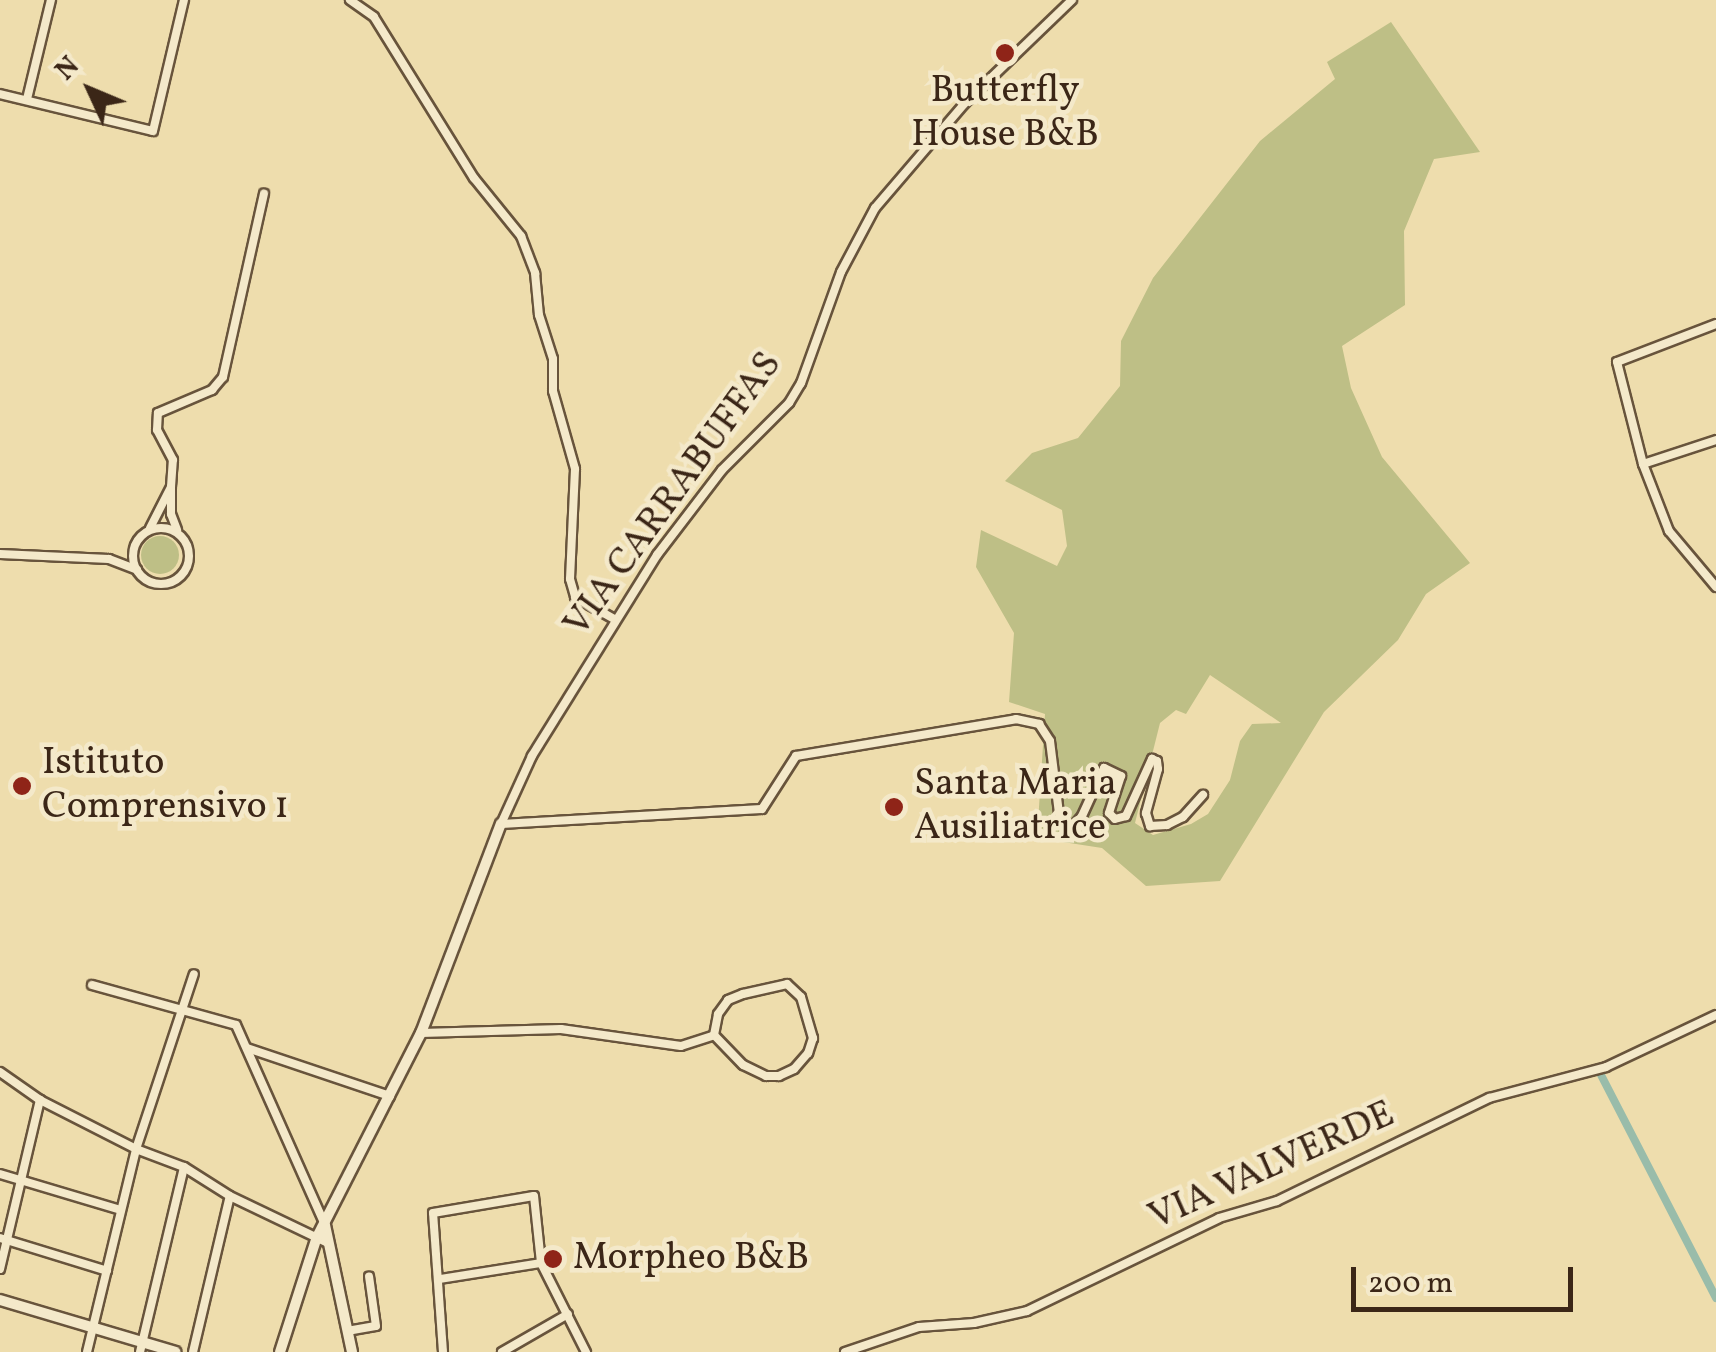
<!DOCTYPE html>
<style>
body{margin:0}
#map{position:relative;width:1716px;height:1352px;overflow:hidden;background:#eeddad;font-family:Vollkorn,serif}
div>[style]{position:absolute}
.green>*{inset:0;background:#bebf86}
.round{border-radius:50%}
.canal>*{height:8px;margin:-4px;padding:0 4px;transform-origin:4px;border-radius:4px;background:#99bcaa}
.roads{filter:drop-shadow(2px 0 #68543c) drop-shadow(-2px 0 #68543c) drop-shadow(0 2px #68543c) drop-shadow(0 -2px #68543c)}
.minor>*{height:8px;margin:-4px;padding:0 4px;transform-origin:4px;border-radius:4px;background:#f4e9ca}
.minor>.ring{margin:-4px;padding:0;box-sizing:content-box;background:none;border:8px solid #f4e9ca;border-radius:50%}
.tertiary>*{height:10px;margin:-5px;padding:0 5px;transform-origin:5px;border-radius:5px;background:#f4e9ca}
.dots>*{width:28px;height:28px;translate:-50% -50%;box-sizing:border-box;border:5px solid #f4e9ca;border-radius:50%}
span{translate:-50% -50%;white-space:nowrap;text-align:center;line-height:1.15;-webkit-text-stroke:9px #f4e9ca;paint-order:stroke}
.poi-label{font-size:38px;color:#3b2617}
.left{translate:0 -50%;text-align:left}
.street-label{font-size:38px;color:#3b2617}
.north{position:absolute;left:40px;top:40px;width:100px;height:100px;-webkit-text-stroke:8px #f4e9ca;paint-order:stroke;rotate:314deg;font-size:28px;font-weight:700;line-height:40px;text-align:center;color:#3b2617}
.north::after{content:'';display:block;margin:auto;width:35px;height:45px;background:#3b2617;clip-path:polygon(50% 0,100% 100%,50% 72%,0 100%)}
.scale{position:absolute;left:1351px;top:1267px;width:222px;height:45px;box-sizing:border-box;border:5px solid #3b2617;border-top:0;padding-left:12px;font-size:30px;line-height:35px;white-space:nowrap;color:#3b2617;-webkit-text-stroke:8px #f4e9ca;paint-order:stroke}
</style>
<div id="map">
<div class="green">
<i style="clip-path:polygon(evenodd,1391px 22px,1480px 152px,1434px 159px,1404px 231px,1405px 305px,1342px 346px,1351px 388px,1382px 457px,1470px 563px,1426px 594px,1398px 640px,1324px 712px,1220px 881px,1146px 886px,1102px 848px,1037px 838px,1045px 714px,1009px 702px,1014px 633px,976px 567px,981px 530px,1057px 566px,1067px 546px,1062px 510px,1005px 481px,1032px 453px,1078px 438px,1120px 386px,1121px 341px,1153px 278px,1260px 141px,1335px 79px,1327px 62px,1391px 22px,1210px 675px,1281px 723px,1252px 724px,1240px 741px,1230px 780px,1208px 814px,1191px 824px,1153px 835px,1135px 823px,1160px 723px,1176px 710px,1186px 714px,1210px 675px)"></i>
<i class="round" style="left:141px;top:536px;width:38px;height:38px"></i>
</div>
<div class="canal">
<i style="left:1601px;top:1075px;width:251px;rotate:62.7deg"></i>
</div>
<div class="roads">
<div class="minor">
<i style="left:350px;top:0;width:29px;rotate:35deg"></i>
<i style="left:374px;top:17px;width:190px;rotate:58.2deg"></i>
<i style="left:474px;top:178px;width:75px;rotate:51deg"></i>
<i style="left:521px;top:236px;width:40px;rotate:69deg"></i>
<i style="left:535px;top:273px;width:42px;rotate:84.6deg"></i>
<i style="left:539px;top:315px;width:46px;rotate:72.3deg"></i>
<i style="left:553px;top:359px;width:32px;rotate:90deg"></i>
<i style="left:553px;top:391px;width:81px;rotate:74.2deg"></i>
<i style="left:575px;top:469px;width:110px;rotate:92.6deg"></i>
<i style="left:570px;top:579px;width:19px;rotate:74deg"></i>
<i style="left:575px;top:597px;width:45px;rotate:29.4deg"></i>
<i style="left:1072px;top:0;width:149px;rotate:136.1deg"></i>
<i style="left:965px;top:103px;width:138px;rotate:130.6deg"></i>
<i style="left:875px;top:208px;width:72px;rotate:118deg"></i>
<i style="left:841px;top:272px;width:118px;rotate:109.8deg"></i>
<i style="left:801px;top:383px;width:23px;rotate:121deg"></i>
<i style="left:789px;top:403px;width:95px;rotate:135deg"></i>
<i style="left:722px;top:470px;width:107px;rotate:127.4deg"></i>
<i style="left:657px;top:555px;width:237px;rotate:121.9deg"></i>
<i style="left:532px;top:756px;width:75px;rotate:114.5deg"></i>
<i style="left:501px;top:824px;width:261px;rotate:-3.3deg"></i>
<i style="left:762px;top:809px;width:63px;rotate:-57.3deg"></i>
<i style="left:796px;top:756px;width:223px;rotate:-9.5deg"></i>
<i style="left:1016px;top:719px;width:24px;rotate:12deg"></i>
<i style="left:1039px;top:724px;width:20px;rotate:57deg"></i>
<i style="left:1050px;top:741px;width:73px;rotate:82.9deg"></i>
<i style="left:1059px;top:813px;width:20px;rotate:57deg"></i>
<i style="left:1070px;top:830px;width:18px;rotate:-49deg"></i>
<i style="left:1082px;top:816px;width:53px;rotate:-65.4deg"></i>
<i style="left:1104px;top:768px;width:19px;rotate:25deg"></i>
<i style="left:1121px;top:776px;width:39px;rotate:108deg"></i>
<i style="left:1109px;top:813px;width:8px;rotate:45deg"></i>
<i style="left:1115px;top:819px;width:11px;rotate:-15deg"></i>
<i style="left:1126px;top:816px;width:63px;rotate:-65.5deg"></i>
<i style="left:1152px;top:759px;width:5px;rotate:22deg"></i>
<i style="left:1157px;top:761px;width:8px;rotate:83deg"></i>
<i style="left:1158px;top:769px;width:46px;rotate:105.3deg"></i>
<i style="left:1146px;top:813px;width:14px;rotate:73deg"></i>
<i style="left:1150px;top:826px;width:17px;rotate:-3deg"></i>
<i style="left:1167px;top:825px;width:18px;rotate:-27deg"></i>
<i style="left:1183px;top:817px;width:30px;rotate:-48deg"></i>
<i style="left:0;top:94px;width:157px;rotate:13.6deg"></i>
<i style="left:153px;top:131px;width:135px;rotate:-76.7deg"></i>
<i style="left:27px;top:99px;width:102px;rotate:-76.4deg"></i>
<i style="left:1716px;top:324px;width:106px;rotate:159deg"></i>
<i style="left:1617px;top:362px;width:105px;rotate:75.7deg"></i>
<i style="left:1643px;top:464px;width:72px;rotate:68.8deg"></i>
<i style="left:1669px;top:531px;width:73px;rotate:50deg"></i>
<i style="left:1643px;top:464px;width:77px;rotate:-18.2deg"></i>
<i style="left:171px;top:487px;width:27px;rotate:-86deg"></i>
<i style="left:173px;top:460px;width:34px;rotate:-118deg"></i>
<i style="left:157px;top:430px;width:17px;rotate:-87deg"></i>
<i style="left:158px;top:413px;width:59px;rotate:-23.1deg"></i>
<i style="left:212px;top:390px;width:17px;rotate:-50deg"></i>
<i style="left:223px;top:377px;width:188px;rotate:-77.4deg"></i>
<i class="ring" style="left:133px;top:528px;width:48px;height:48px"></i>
<i style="left:150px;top:528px;width:46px;rotate:-62.9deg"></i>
<i style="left:171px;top:487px;width:27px;rotate:90deg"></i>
<i style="left:171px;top:514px;width:17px;rotate:69deg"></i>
<i style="left:0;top:554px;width:109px;rotate:2.6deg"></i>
<i style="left:109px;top:559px;width:30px;rotate:21deg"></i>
<i style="left:787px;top:984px;width:19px;rotate:43deg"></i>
<i style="left:801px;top:997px;width:43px;rotate:73.7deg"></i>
<i style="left:813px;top:1038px;width:16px;rotate:108deg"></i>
<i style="left:808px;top:1053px;width:21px;rotate:131deg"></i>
<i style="left:794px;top:1069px;width:17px;rotate:155deg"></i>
<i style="left:779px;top:1076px;width:13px;rotate:180deg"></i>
<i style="left:766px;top:1076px;width:25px;rotate:-154deg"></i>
<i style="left:743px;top:1065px;width:42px;rotate:-134deg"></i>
<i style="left:714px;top:1035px;width:21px;rotate:-79deg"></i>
<i style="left:718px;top:1014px;width:17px;rotate:-54deg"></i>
<i style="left:728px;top:1000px;width:16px;rotate:-22deg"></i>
<i style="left:743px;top:994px;width:45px;rotate:-12.8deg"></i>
<i style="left:92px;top:985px;width:149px;rotate:15.5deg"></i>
<i style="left:236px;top:1025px;width:217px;rotate:66deg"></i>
<i style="left:421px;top:1033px;width:140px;rotate:-1.6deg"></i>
<i style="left:561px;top:1029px;width:121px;rotate:8.1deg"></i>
<i style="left:681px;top:1046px;width:35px;rotate:-18deg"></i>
<i style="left:247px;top:1048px;width:151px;rotate:18.6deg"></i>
<i style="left:0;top:1072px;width:49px;rotate:35deg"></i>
<i style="left:40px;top:1100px;width:108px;rotate:27deg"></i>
<i style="left:136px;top:1149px;width:51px;rotate:20.6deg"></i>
<i style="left:184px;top:1167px;width:54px;rotate:32.2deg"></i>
<i style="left:230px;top:1196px;width:109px;rotate:25.6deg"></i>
<i style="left:0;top:1174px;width:126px;rotate:16.6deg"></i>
<i style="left:0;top:1238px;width:112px;rotate:17.1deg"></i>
<i style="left:0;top:1269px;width:174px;rotate:-76.7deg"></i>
<i style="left:440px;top:1279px;width:102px;rotate:-9deg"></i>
<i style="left:347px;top:1331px;width:29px;rotate:-10deg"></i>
<i style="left:376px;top:1326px;width:50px;rotate:-98deg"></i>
<i style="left:87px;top:1352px;width:209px;rotate:-76.4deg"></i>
<i style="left:136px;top:1149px;width:184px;rotate:-71.7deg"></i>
<i style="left:140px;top:1352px;width:190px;rotate:-76.6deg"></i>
<i style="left:193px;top:1352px;width:160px;rotate:-76.7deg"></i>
<i style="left:443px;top:1352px;width:139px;rotate:-94.1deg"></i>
<i style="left:433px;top:1213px;width:102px;rotate:-9.6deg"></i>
<i style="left:534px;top:1196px;width:67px;rotate:84deg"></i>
<i style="left:541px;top:1263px;width:100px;rotate:63.2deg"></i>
<i style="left:502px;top:1352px;width:76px;rotate:-29.9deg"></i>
<i style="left:845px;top:1352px;width:78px;rotate:-18.7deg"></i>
<i style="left:919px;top:1327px;width:55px;rotate:-4.2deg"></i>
<i style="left:974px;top:1323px;width:54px;rotate:-12.8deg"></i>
<i style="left:1027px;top:1311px;width:213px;rotate:-25.8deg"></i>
<i style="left:1219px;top:1218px;width:60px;rotate:-16.3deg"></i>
<i style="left:1277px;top:1201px;width:236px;rotate:-25.9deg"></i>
<i style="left:1489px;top:1098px;width:121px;rotate:-14.8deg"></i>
<i style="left:1606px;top:1067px;width:122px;rotate:-25.3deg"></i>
</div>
<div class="tertiary">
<i style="left:325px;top:1225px;width:130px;rotate:78deg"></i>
<i style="left:0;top:1300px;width:183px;rotate:16.5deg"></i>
<i style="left:280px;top:1352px;width:121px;rotate:-72.2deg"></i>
<i style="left:317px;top:1237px;width:229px;rotate:-63deg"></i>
<i style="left:421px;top:1033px;width:224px;rotate:-69.1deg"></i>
</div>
</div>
<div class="dots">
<i style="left:1005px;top:53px;background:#8f2418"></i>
<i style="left:22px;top:786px;background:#8f2418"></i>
<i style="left:894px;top:807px;background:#8f2418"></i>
<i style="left:553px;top:1259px;background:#8f2418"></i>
</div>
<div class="poi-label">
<span style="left:1005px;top:114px">Butterfly<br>House B&amp;B</span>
<span class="left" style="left:42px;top:786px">Istituto<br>Comprensivo 1</span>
<span class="left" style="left:914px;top:807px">Santa Maria<br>Ausiliatrice</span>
<span class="left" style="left:573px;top:1259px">Morpheo B&amp;B</span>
</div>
<div class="street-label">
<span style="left:674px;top:495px;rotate:-54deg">VIA CARRABUFFAS</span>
<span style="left:1272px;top:1167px;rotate:-24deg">VIA VALVERDE</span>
</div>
<div class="north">N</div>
<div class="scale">200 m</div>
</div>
